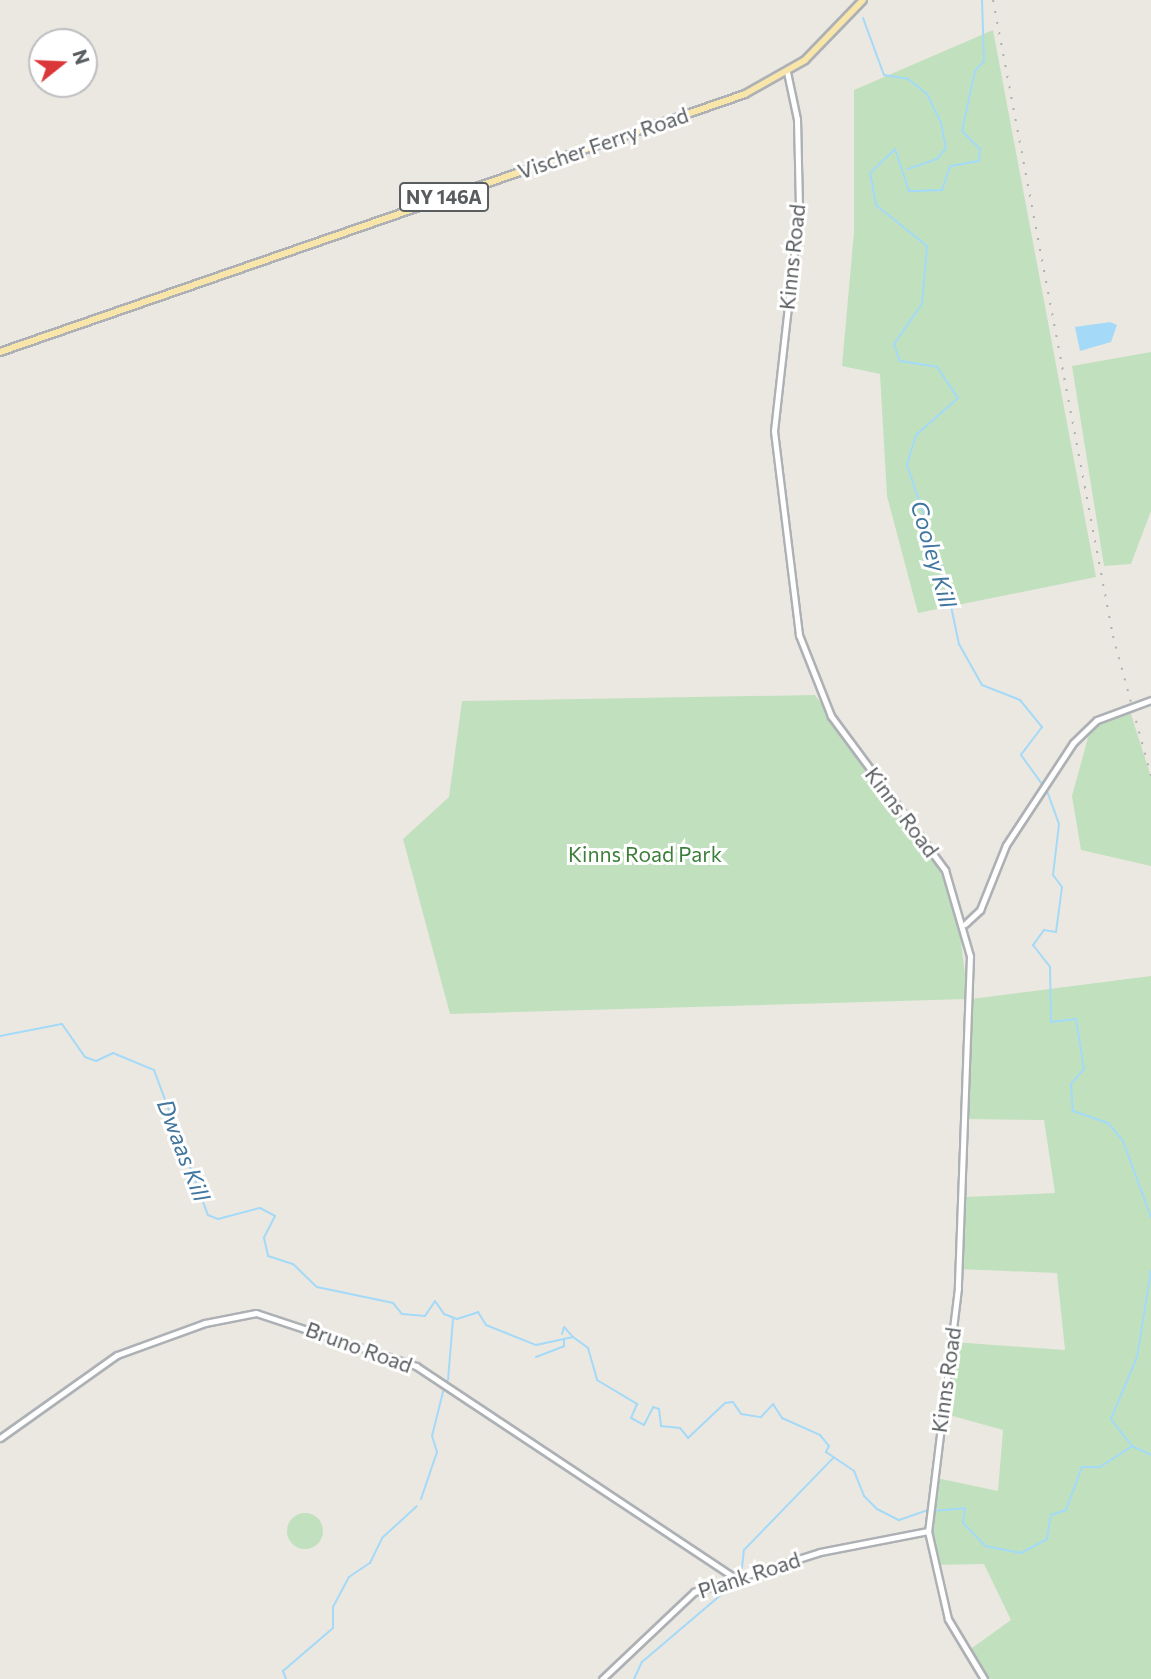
<!DOCTYPE html>
<style>
body{margin:0}
#map{position:relative;width:1151px;height:1679px;overflow:hidden;background:#ebe8e1;font-family:Commissioner,sans-serif}
div>[style]{position:absolute}
.green>*{inset:0;background:#c1e1be}
.round{border-radius:50%}
.water>*{inset:0;background:#a4daf8}
.stream>*{height:2px;margin:-1px;padding:0 1px;transform-origin:1px;border-radius:1px;background:#a4daf8}
.roads{filter:drop-shadow(2px 0 #adb1b5) drop-shadow(-2px 0 #adb1b5) drop-shadow(0 2px #adb1b5) drop-shadow(0 -2px #adb1b5)}
.secondary>*{height:5px;margin:-2.5px;padding:0 2.5px;transform-origin:2.5px;border-radius:2.5px;background:#fff}
.primary>*{height:6px;margin:-3px;padding:0 3px;transform-origin:3px;border-radius:3px;background:#f8e5a9}
.rail>*{height:2px;margin-top:-1px;transform-origin:0;background:repeating-linear-gradient(90deg,#afb0b0 0 2px,transparent 0 11px)}
span{translate:-50% -50%;white-space:nowrap;text-align:center;line-height:1.15;-webkit-text-stroke:6px #fff;paint-order:stroke}
.shield-label span{padding:2px 5px;background:#fff;border:2px solid;border-radius:5px;-webkit-text-stroke-width:0}
.shield-label{font-size:19px;color:#595d60;font-weight:700}
.street-label{font-size:21px;color:#595d60}
.park-label{font-size:21px;color:#3d7f3a}
.water-label{font-size:23px;color:#41769f;font-style:italic}
.north{position:absolute;left:28px;top:28px;width:70px;height:70px;box-sizing:border-box;background:#fff;border:2px solid #bdbebf;border-radius:50%;rotate:72deg;font-size:19px;font-weight:700;line-height:28px;text-align:center;color:#595d60}
.north::after{content:'';display:block;margin:auto;width:24px;height:32px;background:#db3738;clip-path:polygon(50% 0,100% 100%,50% 72%,0 100%)}
</style>
<div id="map">
<div class="green">
<i style="clip-path:polygon(993px 30px,1096px 577px,918px 613px,887px 496px,880px 374px,842px 366px,854px 232px,854px 90px)"></i>
<i style="clip-path:polygon(1151px 352px,1151px 511px,1131px 564px,1104px 566px,1072px 366px)"></i>
<i style="clip-path:polygon(815px 695px,930px 850px,957px 909px,968px 999px,450px 1014px,403px 839px,449px 797px,462px 701px)"></i>
<i style="clip-path:polygon(1129px 708px,1151px 777px,1151px 866px,1081px 850px,1072px 796px,1092px 723px)"></i>
<i style="clip-path:polygon(1151px 976px,1151px 1679px,984px 1679px,965px 1653px,1011px 1620px,984px 1564px,932px 1565px,927px 1521px,932px 1477px,998px 1491px,1003px 1430px,942px 1413px,953px 1342px,1065px 1350px,1057px 1273px,959px 1269px,964px 1197px,1055px 1193px,1044px 1120px,968px 1119px,971px 999px)"></i>
<i class="round" style="left:287px;top:1513px;width:36px;height:36px"></i>
</div>
<div class="water">
<i style="clip-path:polygon(1110px 322px,1117px 325px,1111px 342px,1080px 351px,1075px 327px)"></i>
</div>
<div class="stream">
<i style="left:982px;top:0;width:61px;rotate:88.1deg"></i>
<i style="left:984px;top:61px;width:13px;rotate:132deg"></i>
<i style="left:975px;top:71px;width:61px;rotate:102.2deg"></i>
<i style="left:962px;top:131px;width:25px;rotate:45deg"></i>
<i style="left:980px;top:149px;width:12px;rotate:95deg"></i>
<i style="left:979px;top:161px;width:29px;rotate:170deg"></i>
<i style="left:950px;top:166px;width:25px;rotate:108deg"></i>
<i style="left:942px;top:190px;width:33px;rotate:178deg"></i>
<i style="left:909px;top:191px;width:44px;rotate:-108.4deg"></i>
<i style="left:895px;top:149px;width:35px;rotate:136deg"></i>
<i style="left:870px;top:173px;width:33px;rotate:79deg"></i>
<i style="left:876px;top:205px;width:65px;rotate:38.8deg"></i>
<i style="left:927px;top:246px;width:58px;rotate:94.9deg"></i>
<i style="left:922px;top:304px;width:49px;rotate:125deg"></i>
<i style="left:894px;top:344px;width:18px;rotate:71deg"></i>
<i style="left:900px;top:361px;width:37px;rotate:9deg"></i>
<i style="left:937px;top:367px;width:37px;rotate:56deg"></i>
<i style="left:958px;top:398px;width:56px;rotate:138.6deg"></i>
<i style="left:916px;top:435px;width:31px;rotate:107deg"></i>
<i style="left:907px;top:465px;width:114px;rotate:71.1deg"></i>
<i style="left:944px;top:573px;width:73px;rotate:78.1deg"></i>
<i style="left:959px;top:644px;width:47px;rotate:60.7deg"></i>
<i style="left:982px;top:685px;width:41px;rotate:21.5deg"></i>
<i style="left:1020px;top:700px;width:35px;rotate:51deg"></i>
<i style="left:1042px;top:727px;width:35px;rotate:127deg"></i>
<i style="left:1021px;top:755px;width:44px;rotate:54.2deg"></i>
<i style="left:1047px;top:791px;width:35px;rotate:70deg"></i>
<i style="left:1059px;top:824px;width:51px;rotate:96.7deg"></i>
<i style="left:1053px;top:875px;width:15px;rotate:53deg"></i>
<i style="left:1062px;top:887px;width:45px;rotate:97.6deg"></i>
<i style="left:1056px;top:932px;width:12px;rotate:-171deg"></i>
<i style="left:1044px;top:930px;width:19px;rotate:126deg"></i>
<i style="left:1033px;top:945px;width:28px;rotate:52deg"></i>
<i style="left:1050px;top:967px;width:55px;rotate:89deg"></i>
<i style="left:1051px;top:1022px;width:25px;rotate:-7deg"></i>
<i style="left:1076px;top:1019px;width:51px;rotate:80.9deg"></i>
<i style="left:1084px;top:1069px;width:20px;rotate:131deg"></i>
<i style="left:1071px;top:1084px;width:27px;rotate:86deg"></i>
<i style="left:1073px;top:1111px;width:37px;rotate:19deg"></i>
<i style="left:1108px;top:1123px;width:23px;rotate:50deg"></i>
<i style="left:1123px;top:1141px;width:81px;rotate:69.8deg"></i>
<i style="left:863px;top:18px;width:61px;rotate:69.8deg"></i>
<i style="left:884px;top:75px;width:24px;rotate:9deg"></i>
<i style="left:908px;top:79px;width:24px;rotate:38deg"></i>
<i style="left:927px;top:94px;width:32px;rotate:64deg"></i>
<i style="left:941px;top:123px;width:25px;rotate:79deg"></i>
<i style="left:946px;top:148px;width:14px;rotate:129deg"></i>
<i style="left:937px;top:159px;width:31px;rotate:161deg"></i>
<i style="left:0;top:1036px;width:63px;rotate:-11deg"></i>
<i style="left:62px;top:1024px;width:40px;rotate:55.1deg"></i>
<i style="left:85px;top:1057px;width:12px;rotate:20deg"></i>
<i style="left:96px;top:1061px;width:19px;rotate:-25deg"></i>
<i style="left:113px;top:1053px;width:44px;rotate:22.5deg"></i>
<i style="left:154px;top:1070px;width:155px;rotate:69.6deg"></i>
<i style="left:208px;top:1215px;width:11px;rotate:22deg"></i>
<i style="left:218px;top:1219px;width:43px;rotate:-14.7deg"></i>
<i style="left:260px;top:1208px;width:17px;rotate:28deg"></i>
<i style="left:275px;top:1216px;width:25px;rotate:117deg"></i>
<i style="left:264px;top:1238px;width:18px;rotate:77deg"></i>
<i style="left:268px;top:1256px;width:26px;rotate:18deg"></i>
<i style="left:293px;top:1264px;width:33px;rotate:44deg"></i>
<i style="left:317px;top:1287px;width:78px;rotate:11.9deg"></i>
<i style="left:393px;top:1303px;width:14px;rotate:51deg"></i>
<i style="left:402px;top:1314px;width:23px;rotate:5deg"></i>
<i style="left:425px;top:1316px;width:18px;rotate:-56deg"></i>
<i style="left:435px;top:1301px;width:16px;rotate:55deg"></i>
<i style="left:444px;top:1314px;width:14px;rotate:21deg"></i>
<i style="left:457px;top:1319px;width:22px;rotate:-18deg"></i>
<i style="left:478px;top:1312px;width:15px;rotate:58deg"></i>
<i style="left:486px;top:1325px;width:54px;rotate:21.8deg"></i>
<i style="left:536px;top:1345px;width:38px;rotate:-12deg"></i>
<i style="left:573px;top:1337px;width:19px;rotate:36deg"></i>
<i style="left:588px;top:1348px;width:33px;rotate:74deg"></i>
<i style="left:597px;top:1380px;width:47px;rotate:31deg"></i>
<i style="left:637px;top:1404px;width:15px;rotate:113deg"></i>
<i style="left:631px;top:1418px;width:15px;rotate:28deg"></i>
<i style="left:644px;top:1425px;width:20px;rotate:-63deg"></i>
<i style="left:653px;top:1407px;width:6px;rotate:18deg"></i>
<i style="left:659px;top:1409px;width:17px;rotate:83deg"></i>
<i style="left:661px;top:1426px;width:19px;rotate:6deg"></i>
<i style="left:680px;top:1428px;width:13px;rotate:51deg"></i>
<i style="left:688px;top:1438px;width:51px;rotate:-43.4deg"></i>
<i style="left:725px;top:1403px;width:8px;rotate:-7deg"></i>
<i style="left:733px;top:1402px;width:14px;rotate:56deg"></i>
<i style="left:741px;top:1414px;width:20px;rotate:9deg"></i>
<i style="left:761px;top:1417px;width:18px;rotate:-47deg"></i>
<i style="left:773px;top:1404px;width:17px;rotate:57deg"></i>
<i style="left:782px;top:1418px;width:42px;rotate:24.1deg"></i>
<i style="left:820px;top:1435px;width:14px;rotate:51deg"></i>
<i style="left:829px;top:1446px;width:7px;rotate:117deg"></i>
<i style="left:826px;top:1452px;width:34px;rotate:34deg"></i>
<i style="left:854px;top:1471px;width:27px;rotate:68deg"></i>
<i style="left:864px;top:1496px;width:18px;rotate:45deg"></i>
<i style="left:877px;top:1509px;width:25px;rotate:27deg"></i>
<i style="left:899px;top:1520px;width:31px;rotate:-19deg"></i>
<i style="left:1151px;top:1271px;width:87px;rotate:99.2deg"></i>
<i style="left:1137px;top:1357px;width:67px;rotate:112.8deg"></i>
<i style="left:1111px;top:1419px;width:34px;rotate:52deg"></i>
<i style="left:1132px;top:1446px;width:21px;rotate:25deg"></i>
<i style="left:562px;top:1334px;width:7px;rotate:-74deg"></i>
<i style="left:564px;top:1327px;width:13px;rotate:48deg"></i>
<i style="left:536px;top:1357px;width:30px;rotate:-21deg"></i>
<i style="left:564px;top:1346px;width:6px;rotate:-90deg"></i>
<i style="left:448px;top:1380px;width:61px;rotate:-85.3deg"></i>
<i style="left:421px;top:1499px;width:50px;rotate:-71.2deg"></i>
<i style="left:437px;top:1452px;width:17px;rotate:-107deg"></i>
<i style="left:432px;top:1436px;width:49px;rotate:-76deg"></i>
<i style="left:933px;top:1511px;width:32px;rotate:-5deg"></i>
<i style="left:965px;top:1508px;width:15px;rotate:98deg"></i>
<i style="left:963px;top:1523px;width:32px;rotate:46deg"></i>
<i style="left:985px;top:1546px;width:37px;rotate:11deg"></i>
<i style="left:1021px;top:1553px;width:30px;rotate:-28deg"></i>
<i style="left:1047px;top:1539px;width:24px;rotate:-81deg"></i>
<i style="left:1051px;top:1515px;width:16px;rotate:-18deg"></i>
<i style="left:1066px;top:1510px;width:46px;rotate:-69.6deg"></i>
<i style="left:1082px;top:1467px;width:18px"></i>
<i style="left:1100px;top:1467px;width:38px;rotate:-33deg"></i>
<i style="left:742px;top:1568px;width:18px;rotate:-84deg"></i>
<i style="left:744px;top:1550px;width:129px;rotate:-45.9deg"></i>
<i style="left:286px;top:1679px;width:9px;rotate:-111deg"></i>
<i style="left:283px;top:1671px;width:66px;rotate:-40.7deg"></i>
<i style="left:333px;top:1628px;width:21px;rotate:-90deg"></i>
<i style="left:333px;top:1607px;width:34px;rotate:-62deg"></i>
<i style="left:349px;top:1577px;width:25px;rotate:-34deg"></i>
<i style="left:370px;top:1563px;width:28px;rotate:-64deg"></i>
<i style="left:382px;top:1538px;width:47px;rotate:-42.4deg"></i>
<i style="left:634px;top:1679px;width:19px;rotate:-65deg"></i>
<i style="left:642px;top:1662px;width:123px;rotate:-40.4deg"></i>
</div>
<div class="roads">
<div class="secondary">
<i style="left:787px;top:72px;width:48px;rotate:78deg"></i>
<i style="left:797px;top:119px;width:89px;rotate:88.7deg"></i>
<i style="left:799px;top:208px;width:224px;rotate:96.4deg"></i>
<i style="left:774px;top:431px;width:206px;rotate:83deg"></i>
<i style="left:799px;top:635px;width:87px;rotate:68.4deg"></i>
<i style="left:831px;top:716px;width:192px;rotate:53.5deg"></i>
<i style="left:945px;top:870px;width:90px;rotate:73.8deg"></i>
<i style="left:970px;top:956px;width:332px;rotate:92.1deg"></i>
<i style="left:958px;top:1288px;width:245px;rotate:97deg"></i>
<i style="left:928px;top:1531px;width:90px;rotate:77.2deg"></i>
<i style="left:948px;top:1619px;width:70px;rotate:59deg"></i>
<i style="left:965px;top:924px;width:21px;rotate:-43deg"></i>
<i style="left:980px;top:910px;width:70px;rotate:-68.2deg"></i>
<i style="left:1006px;top:845px;width:122px;rotate:-56.7deg"></i>
<i style="left:1073px;top:743px;width:33px;rotate:-44deg"></i>
<i style="left:1097px;top:720px;width:58px;rotate:-20.3deg"></i>
<i style="left:0;top:1438px;width:143px;rotate:-35.4deg"></i>
<i style="left:117px;top:1355px;width:94px;rotate:-20deg"></i>
<i style="left:205px;top:1323px;width:52px;rotate:-11.1deg"></i>
<i style="left:256px;top:1313px;width:169px;rotate:18.3deg"></i>
<i style="left:416px;top:1366px;width:381px;rotate:33.6deg"></i>
<i style="left:602px;top:1679px;width:127px;rotate:-43.4deg"></i>
<i style="left:694px;top:1592px;width:132px;rotate:-17.6deg"></i>
<i style="left:820px;top:1552px;width:110px;rotate:-11deg"></i>
</div>
<div class="primary">
<i style="left:0;top:352px;width:788px;rotate:-19.1deg"></i>
<i style="left:745px;top:94px;width:69px;rotate:-29.5deg"></i>
<i style="left:805px;top:60px;width:83px;rotate:-46deg"></i>
</div>
</div>
<div class="rail">
<i style="left:993px;top:0;width:647px;rotate:79.32deg"></i>
<i style="left:1113px;top:636px;width:145px;rotate:74.8deg"></i>
</div>
<div class="shield-label">
<span style="left:444px;top:197px">NY 146A</span>
</div>
<div class="street-label">
<span style="left:603px;top:143px;rotate:-19deg">Vischer Ferry Road</span>
<span style="left:792px;top:257px;rotate:-84deg">Kinns Road</span>
<span style="left:902px;top:812px;rotate:53deg">Kinns Road</span>
<span style="left:359px;top:1347px;rotate:20deg">Bruno Road</span>
<span style="left:946px;top:1380px;rotate:-82deg">Kinns Road</span>
<span style="left:749px;top:1575px;rotate:-18deg">Plank Road</span>
</div>
<div class="park-label">
<span style="left:645px;top:854px">Kinns Road Park</span>
</div>
<div class="water-label">
<span style="left:934px;top:554px;rotate:74deg">Cooley Kill</span>
<span style="left:184px;top:1150px;rotate:69deg">Dwaas Kill</span>
</div>
<div class="north">N</div>
</div>
